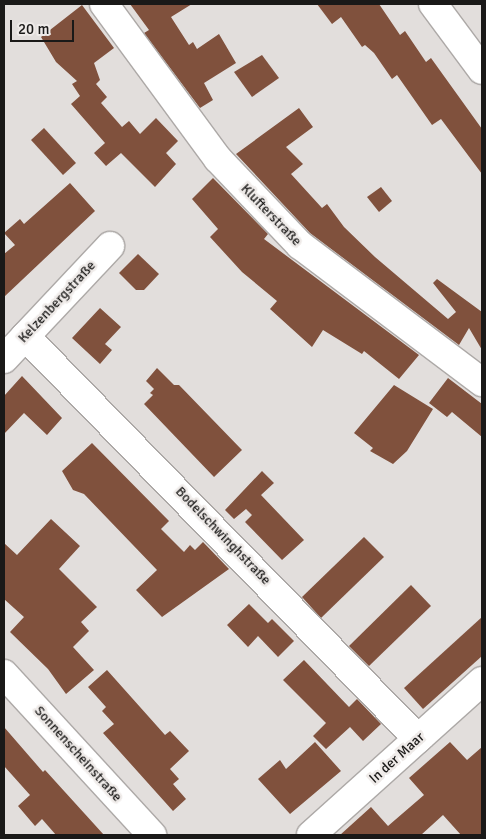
<!DOCTYPE html>
<meta charset="utf-8">
<style>
body{margin:0}
#map{position:relative;width:486px;height:839px;overflow:hidden;background:#e2dedc;font-family:Signika,sans-serif}
div>[style]{position:absolute}
.building>*{inset:0;background:#80513d}
.roads{filter:drop-shadow(1px 0 #ada9a7) drop-shadow(-1px 0 #ada9a7) drop-shadow(0 1px #ada9a7) drop-shadow(0 -1px #ada9a7)}
.minor>*{height:28px;margin:-14px;padding:0 14px;transform-origin:14px;border-radius:14px;background:#fff}
span{translate:-50% -50%;white-space:nowrap;text-align:center;line-height:1.15;-webkit-text-stroke:5px #efebe9;paint-order:stroke}
.street-label{font-size:14px;color:#1a1918}
.frame{position:absolute;inset:0;border:5px solid #1a1918;pointer-events:none}
.scale{position:absolute;left:10px;top:20px;width:64px;height:22px;box-sizing:border-box;border:2px solid #1a1918;border-top:0;padding-left:6px;font-size:15px;line-height:18px;white-space:nowrap;color:#1a1918;-webkit-text-stroke:4px #efebe9;paint-order:stroke}
</style>
<div id="map">
<div class="building">
<i style="clip-path:polygon(130px 4px,192px 4px,171px 17px,189px 45px,193px 42px,197px 49px,219px 34px,236px 63px,204px 83px,213px 100px,200px 108px,144px 33px,149px 30px)"></i>
<i style="clip-path:polygon(317px 4px,379px 4px,400px 35px,405px 31px,426px 62px,431px 58px,482px 129px,482px 174px,441px 119px,432px 125px,397px 75px,392px 79px,374px 53px,365px 45px,362px 47px,341px 17px,332px 24px)"></i>
<i style="clip-path:polygon(82px 5px,114px 48px,94px 63px,100px 80px,96px 84px,107px 97px,101px 103px,122px 127px,129px 121px,140px 134px,156px 118px,178px 141px,166px 153px,176px 164px,155px 187px,121px 153px,106px 166px,94px 153px,105px 143px,71px 104px,80px 96px,72px 84px,77px 81px,56px 62px,41px 37px)"></i>
<i style="clip-path:polygon(262px 55px,279px 78px,252px 97px,234px 72px)"></i>
<i style="clip-path:polygon(299px 108px,313px 127px,286px 147px,303px 164px,291px 174px,322px 208px,327px 204px,344px 227px,375px 257px,448px 319px,456px 312px,433px 283px,437px 279px,482px 312px,482px 350px,469px 328px,459px 345px,310px 233px,236px 154px)"></i>
<i style="clip-path:polygon(44px 128px,76px 163px,63px 175px,31px 140px)"></i>
<i style="clip-path:polygon(213px 178px,268px 234px,264px 239px,419px 355px,399px 379px,364px 351px,362px 354px,323px 330px,312px 347px,270px 309px,277px 301px,242px 272px,210px 237px,218px 229px,192px 199px)"></i>
<i style="clip-path:polygon(70px 183px,95px 211px,4px 297px,4px 254px,15px 245px,4px 233px,20px 219px,24px 224px)"></i>
<i style="clip-path:polygon(381px 187px,392px 201px,379px 212px,367px 197px)"></i>
<i style="clip-path:polygon(138px 254px,159px 274px,144px 290px,136px 290px,119px 273px)"></i>
<i style="clip-path:polygon(100px 308px,121px 327px,105px 344px,112px 350px,100px 364px,72px 338px)"></i>
<i style="clip-path:polygon(157px 368px,174px 385px,179px 385px,242px 450px,214px 477px,144px 404px,153px 395px,150px 393px,154px 389px,146px 381px)"></i>
<i style="clip-path:polygon(22px 376px,62px 418px,47px 435px,24px 413px,4px 434px,4px 396px)"></i>
<i style="clip-path:polygon(448px 378px,482px 404px,482px 437px,452px 412px,447px 417px,429px 403px)"></i>
<i style="clip-path:polygon(394px 385px,433px 409px,407px 451px,393px 464px,370px 451px,373px 448px,354px 433px)"></i>
<i style="clip-path:polygon(92px 443px,169px 521px,161px 529px,184px 552px,190px 545px,195px 550px,203px 542px,229px 569px,162px 617px,136px 590px,157px 570px,84px 494px,73px 490px,62px 471px)"></i>
<i style="clip-path:polygon(262px 471px,274px 483px,261px 495px,304px 540px,282px 560px,245px 522px,252px 515px,246px 509px,234px 519px,225px 510px)"></i>
<i style="clip-path:polygon(51px 519px,80px 546px,59px 569px,97px 607px,81px 622px,89px 631px,73px 647px,94px 670px,66px 694px,48px 669px,10px 632px,24px 617px,4px 599px,4px 543px,17px 555px)"></i>
<i style="clip-path:polygon(364px 537px,384px 557px,321px 618px,302px 597px)"></i>
<i style="clip-path:polygon(411px 585px,431px 606px,369px 666px,349px 646px)"></i>
<i style="clip-path:polygon(249px 604px,268px 623px,272px 619px,294px 641px,278px 657px,258px 636px,248px 647px,227px 625px)"></i>
<i style="clip-path:polygon(482px 617px,482px 656px,423px 709px,404px 688px)"></i>
<i style="clip-path:polygon(304px 660px,349px 707px,357px 699px,381px 724px,363px 741px,350px 727px,326px 749px,313px 736px,326px 723px,283px 680px)"></i>
<i style="clip-path:polygon(107px 670px,165px 735px,170px 731px,189px 751px,170px 769px,179px 779px,173px 784px,186px 799px,173px 811px,103px 733px,114px 724px,102px 711px,106px 707px,88px 687px)"></i>
<i style="clip-path:polygon(4px 727px,43px 772px,45px 770px,104px 835px,56px 835px,42px 819px,35px 826px,18px 806px,30px 795px,4px 766px)"></i>
<i style="clip-path:polygon(315px 742px,341px 771px,290px 814px,258px 779px,280px 760px,286px 769px)"></i>
<i style="clip-path:polygon(450px 742px,467px 760px,482px 747px,482px 835px,461px 835px,443px 815px,421px 835px,340px 835px,371px 807px,388px 826px,424px 795px,409px 778px)"></i>
</div>
<div class="roads">
<div class="minor">
<i style="left:104px;top:4px;width:192px;rotate:53.7deg"></i>
<i style="left:218px;top:159px;width:119px;rotate:46.4deg"></i>
<i style="left:300px;top:245px;width:228px;rotate:37deg"></i>
<i style="left:433px;top:4px;width:82px;rotate:53.4deg"></i>
<i style="left:25px;top:336px;width:563px;rotate:45.72deg"></i>
<i style="left:4px;top:359px;width:155px;rotate:-46.8deg"></i>
<i style="left:4px;top:674px;width:219px;rotate:47.4deg"></i>
<i style="left:311px;top:835px;width:230px;rotate:-42deg"></i>
</div>
</div>
<div class="street-label">
<span style="left:271px;top:215px;rotate:46deg">Klufterstraße</span>
<span style="left:57px;top:302px;rotate:-47deg">Kelzenbergstraße</span>
<span style="left:223px;top:536px;rotate:46deg">Bodelschwinghstraße</span>
<span style="left:78px;top:754px;rotate:48deg">Sonnenscheinstraße</span>
<span style="left:397px;top:758px;rotate:-42deg">In der Maar</span>
</div>
<div class="frame"></div>
<div class="scale">20 m</div>
</div>
